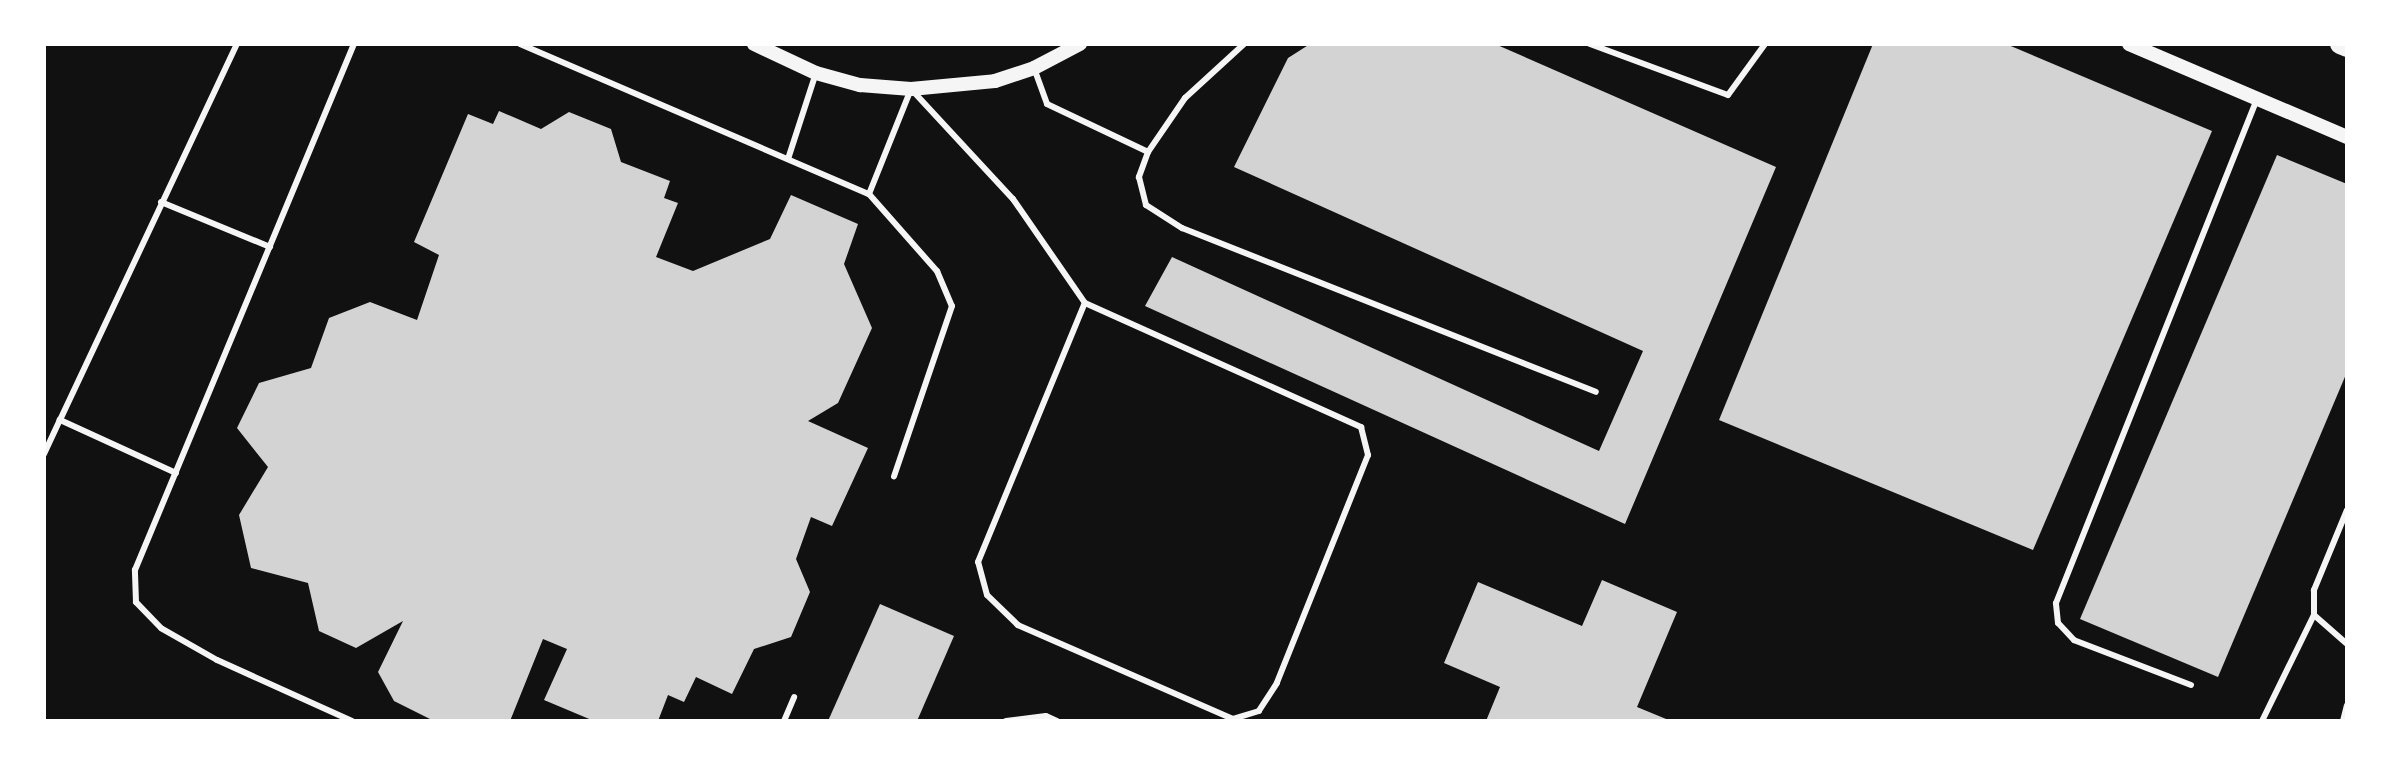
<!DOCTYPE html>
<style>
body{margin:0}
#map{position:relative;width:2391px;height:765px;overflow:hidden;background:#111;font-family:Lato,sans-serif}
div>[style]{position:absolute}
.building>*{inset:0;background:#d3d3d3}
.service>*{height:6px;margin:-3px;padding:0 3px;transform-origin:3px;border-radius:3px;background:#f5f5f5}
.tertiary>*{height:14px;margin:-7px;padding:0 7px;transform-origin:7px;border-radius:7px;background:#f5f5f5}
.primary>*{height:20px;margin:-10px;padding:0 10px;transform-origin:10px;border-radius:10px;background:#f5f5f5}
span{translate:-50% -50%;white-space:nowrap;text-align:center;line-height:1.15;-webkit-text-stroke:6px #fff;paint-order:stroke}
.frame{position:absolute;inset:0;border:46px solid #fff;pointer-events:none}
</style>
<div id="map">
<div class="building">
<i style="clip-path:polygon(1310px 44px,1495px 44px,1776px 167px,1625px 524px,1145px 306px,1172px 257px,1599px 451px,1643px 351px,1234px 167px,1288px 58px)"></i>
<i style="clip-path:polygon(1873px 44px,2006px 44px,2212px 131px,2033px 550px,1719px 420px)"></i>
<i style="clip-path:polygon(499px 111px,541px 129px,569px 112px,611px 129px,621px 162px,670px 181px,664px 198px,678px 203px,656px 257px,693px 271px,770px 239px,791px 195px,858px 224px,844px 264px,872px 328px,838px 403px,808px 421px,868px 448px,832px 526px,811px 517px,796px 559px,810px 592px,791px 637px,754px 649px,732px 694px,696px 677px,684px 702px,668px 695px,658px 721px,594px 721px,544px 700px,567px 649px,543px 639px,510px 721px,434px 721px,394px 701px,378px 672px,403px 621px,356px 648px,319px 631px,308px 583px,251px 568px,239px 515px,268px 467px,237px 428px,259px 383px,311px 368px,329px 318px,370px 302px,417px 320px,439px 255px,414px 242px,468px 114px,493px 124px)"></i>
<i style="clip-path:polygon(2277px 155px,2347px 184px,2347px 372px,2218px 677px,2080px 619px)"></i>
<i style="clip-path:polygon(1602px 580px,1677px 612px,1637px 707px,1671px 721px,1486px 721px,1500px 687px,1444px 663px,1478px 582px,1582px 626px)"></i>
<i style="clip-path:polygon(880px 604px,954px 636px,917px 721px,828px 721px)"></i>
</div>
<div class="service">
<i style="left:520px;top:44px;width:380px;rotate:23.3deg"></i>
<i style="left:869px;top:194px;width:103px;rotate:48.6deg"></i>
<i style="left:937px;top:271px;width:38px;rotate:67deg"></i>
<i style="left:952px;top:306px;width:180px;rotate:108.8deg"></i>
<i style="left:1244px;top:44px;width:80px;rotate:137.5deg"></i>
<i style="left:1185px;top:98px;width:65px;rotate:124.4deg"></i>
<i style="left:1148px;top:152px;width:27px;rotate:110deg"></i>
<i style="left:1139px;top:177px;width:29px;rotate:76deg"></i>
<i style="left:1146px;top:205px;width:43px;rotate:32.6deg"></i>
<i style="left:1182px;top:228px;width:445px;rotate:21.6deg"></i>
<i style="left:1590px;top:44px;width:147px;rotate:20.3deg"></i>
<i style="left:1728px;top:95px;width:63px;rotate:-54deg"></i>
<i style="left:1034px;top:68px;width:38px;rotate:70deg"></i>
<i style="left:1047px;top:104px;width:112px;rotate:25.4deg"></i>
<i style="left:788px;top:159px;width:90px;rotate:-72deg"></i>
<i style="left:869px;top:194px;width:113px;rotate:-68.2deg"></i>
<i style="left:911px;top:89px;width:150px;rotate:47.2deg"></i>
<i style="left:1013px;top:199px;width:126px;rotate:55.3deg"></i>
<i style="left:1085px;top:303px;width:303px;rotate:24.2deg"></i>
<i style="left:1361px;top:427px;width:29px;rotate:76deg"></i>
<i style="left:1368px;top:455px;width:245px;rotate:111.8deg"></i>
<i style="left:1277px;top:683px;width:33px;rotate:123deg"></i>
<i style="left:1259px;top:711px;width:27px;rotate:163deg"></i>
<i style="left:1233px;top:719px;width:235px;rotate:-156.4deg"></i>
<i style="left:1018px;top:625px;width:43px;rotate:-135.9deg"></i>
<i style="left:987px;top:595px;width:34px;rotate:-105deg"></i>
<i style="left:978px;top:562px;width:280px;rotate:-67.6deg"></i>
<i style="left:161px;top:202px;width:118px;rotate:22.4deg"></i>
<i style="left:44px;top:454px;width:38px;rotate:-65deg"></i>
<i style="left:176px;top:473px;width:128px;rotate:-155.4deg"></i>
<i style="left:60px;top:420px;width:416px;rotate:-64.8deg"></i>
<i style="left:2347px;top:510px;width:87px;rotate:112.4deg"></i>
<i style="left:2314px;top:590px;width:25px;rotate:90deg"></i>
<i style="left:2314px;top:615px;width:44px;rotate:41.3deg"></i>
<i style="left:2191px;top:685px;width:125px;rotate:-159deg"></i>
<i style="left:2074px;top:640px;width:23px;rotate:-133deg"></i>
<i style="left:2058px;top:623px;width:20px;rotate:-96deg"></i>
<i style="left:2056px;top:603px;width:543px;rotate:-68.26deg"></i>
<i style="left:352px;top:721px;width:148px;rotate:-155.7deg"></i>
<i style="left:217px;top:660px;width:64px;rotate:-150.3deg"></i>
<i style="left:161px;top:628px;width:36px;rotate:-134deg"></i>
<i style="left:136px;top:602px;width:32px;rotate:-92deg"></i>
<i style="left:135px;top:570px;width:570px;rotate:-67.4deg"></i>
<i style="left:784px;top:721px;width:26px;rotate:-67deg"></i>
<i style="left:1006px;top:721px;width:40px;rotate:-7.1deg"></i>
<i style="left:1046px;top:716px;width:12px;rotate:24deg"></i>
<i style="left:2262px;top:721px;width:118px;rotate:-63.9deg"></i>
<i style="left:2343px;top:721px;width:16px;rotate:-76deg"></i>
</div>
<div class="tertiary">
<i style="left:754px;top:44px;width:68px;rotate:25.1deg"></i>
<i style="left:816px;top:73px;width:46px;rotate:15.3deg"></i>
<i style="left:860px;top:85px;width:51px;rotate:4.5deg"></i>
<i style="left:911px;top:89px;width:84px;rotate:-5.4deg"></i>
<i style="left:995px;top:81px;width:41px;rotate:-18.4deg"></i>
<i style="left:1034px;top:68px;width:52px;rotate:-27.6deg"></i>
<i style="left:2129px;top:44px;width:237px;rotate:23.1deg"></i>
</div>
<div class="primary">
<i style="left:2340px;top:44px;width:8px;rotate:23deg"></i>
</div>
<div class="frame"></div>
</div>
